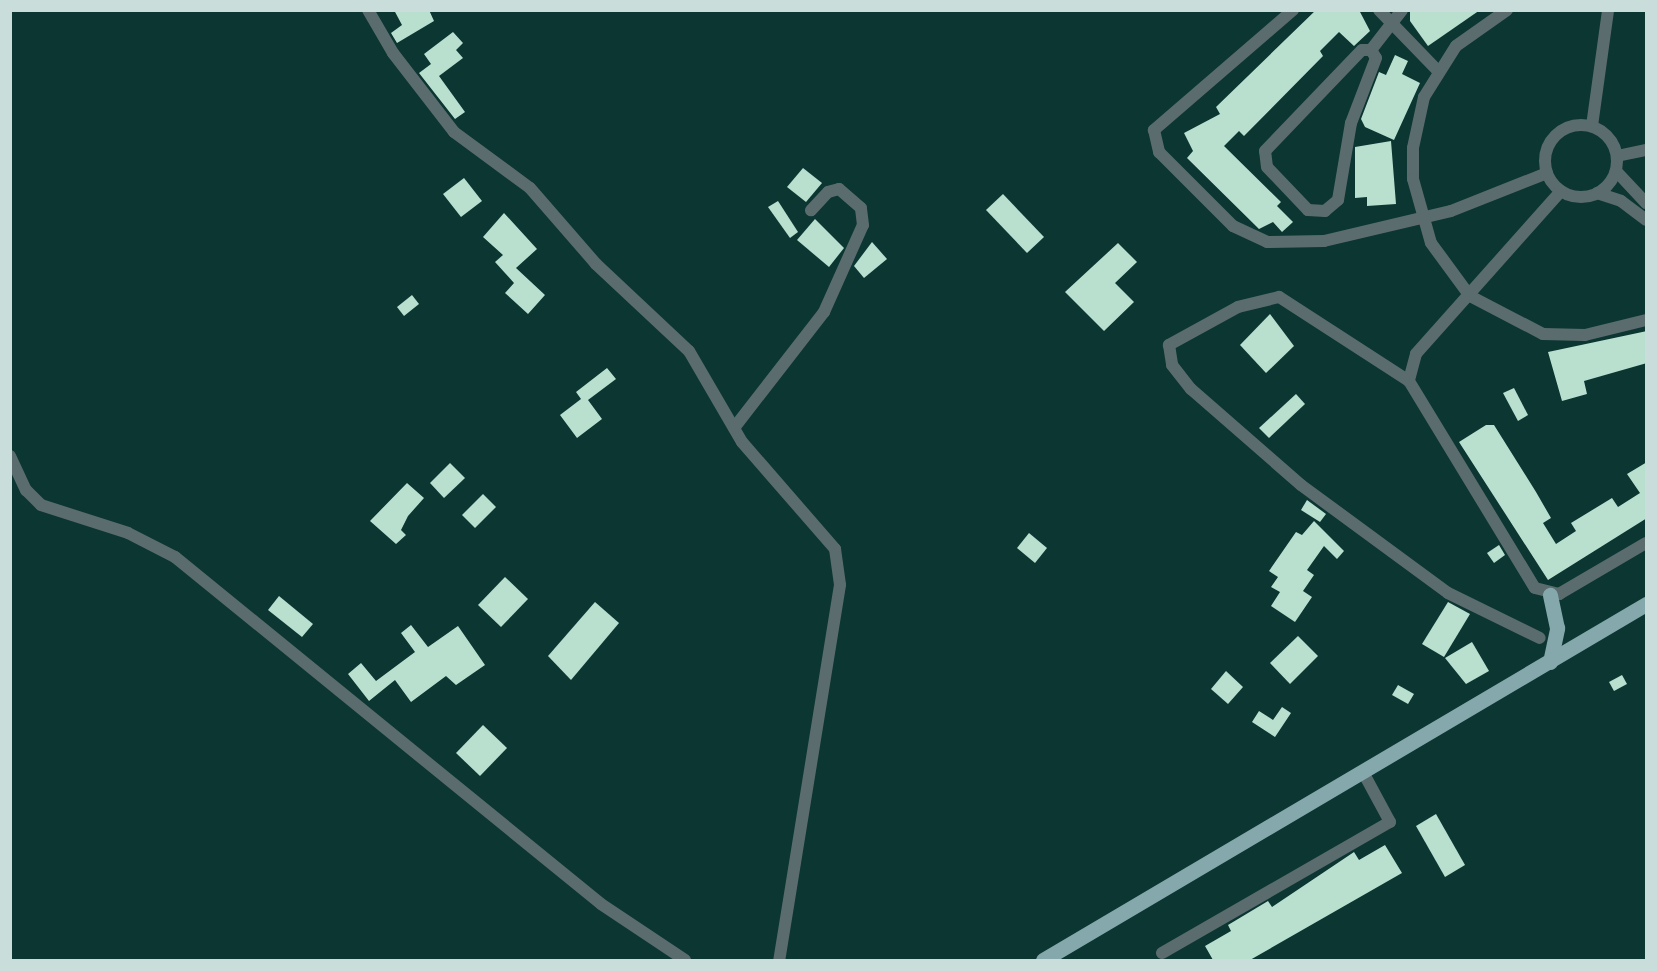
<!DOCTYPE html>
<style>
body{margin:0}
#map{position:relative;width:1657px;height:971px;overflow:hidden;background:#0c3632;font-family:"Fira Sans Condensed",sans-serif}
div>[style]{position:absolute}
.building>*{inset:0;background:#b9dfcf}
.minor>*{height:12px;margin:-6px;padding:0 6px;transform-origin:6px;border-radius:6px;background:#5b6c6e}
.minor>.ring{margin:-6px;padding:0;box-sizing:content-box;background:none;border:12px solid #5b6c6e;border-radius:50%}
.primary>*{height:15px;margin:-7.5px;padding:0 7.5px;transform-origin:7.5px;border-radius:7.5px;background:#85a8ac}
span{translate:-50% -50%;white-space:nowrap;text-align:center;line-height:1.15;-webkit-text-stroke:6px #0a1a18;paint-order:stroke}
.frame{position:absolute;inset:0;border:12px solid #c9dedb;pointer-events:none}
</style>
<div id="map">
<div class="building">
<i style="clip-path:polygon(394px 10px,429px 10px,434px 21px,397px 43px,391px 33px,402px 25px)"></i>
<i style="clip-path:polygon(1316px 10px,1359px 10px,1370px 31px,1354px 46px,1339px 32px,1320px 51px,1323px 56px,1244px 136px,1239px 131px,1224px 146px,1281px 202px,1277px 206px,1293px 222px,1282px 232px,1273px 222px,1259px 229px,1187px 158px,1193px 151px,1184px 133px,1220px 114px,1216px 107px)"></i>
<i style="clip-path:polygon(1410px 10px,1480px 10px,1428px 46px,1410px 21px)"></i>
<i style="clip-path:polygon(453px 32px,463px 43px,456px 50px,463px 58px,439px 76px,465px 112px,455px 119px,419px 73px,431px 64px,424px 54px)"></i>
<i style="clip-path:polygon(1395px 55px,1408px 61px,1402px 74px,1420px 83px,1394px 140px,1365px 127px,1361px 119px,1379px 72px,1386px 75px)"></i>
<i style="clip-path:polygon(1391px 141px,1396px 204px,1367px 206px,1367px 197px,1355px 198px,1355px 147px)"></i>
<i style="clip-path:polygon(803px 168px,822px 183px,806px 202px,787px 187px)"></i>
<i style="clip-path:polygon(464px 178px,482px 201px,461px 217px,443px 194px)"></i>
<i style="clip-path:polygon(1003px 194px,1044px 237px,1027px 253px,986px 210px)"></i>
<i style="clip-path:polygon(778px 201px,798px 232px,790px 238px,768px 207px)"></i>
<i style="clip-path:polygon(504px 213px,537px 249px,516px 268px,545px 295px,528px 314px,505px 293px,514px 283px,495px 262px,503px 255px,483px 237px)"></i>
<i style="clip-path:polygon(815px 219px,844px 248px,829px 267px,797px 240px)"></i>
<i style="clip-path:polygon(872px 242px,887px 259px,864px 278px,854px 266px)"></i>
<i style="clip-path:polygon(1118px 243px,1137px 262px,1115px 283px,1134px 302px,1104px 331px,1065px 292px)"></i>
<i style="clip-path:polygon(412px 295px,419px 304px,404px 316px,397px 307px)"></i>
<i style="clip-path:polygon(1270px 314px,1294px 346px,1266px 373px,1240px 345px)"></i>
<i style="clip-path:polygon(1647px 331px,1647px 363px,1584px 381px,1587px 394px,1562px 401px,1548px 352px)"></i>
<i style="clip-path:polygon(607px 368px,616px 379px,588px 400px,602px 419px,577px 438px,560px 415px,581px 399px,576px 392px)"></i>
<i style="clip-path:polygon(1514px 388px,1528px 415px,1518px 421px,1503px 393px)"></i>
<i style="clip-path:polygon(1296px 394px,1305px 404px,1269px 438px,1259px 428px)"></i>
<i style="clip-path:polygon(1486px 425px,1494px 425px,1536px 492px,1551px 518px,1543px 523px,1556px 544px,1576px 531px,1571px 523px,1612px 498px,1618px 507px,1640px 493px,1627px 474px,1647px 462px,1647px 518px,1548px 580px,1459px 442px)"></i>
<i style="clip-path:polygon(450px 463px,465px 478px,444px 498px,430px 483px)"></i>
<i style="clip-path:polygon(407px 483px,424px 498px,408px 516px,401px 530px,406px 535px,396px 544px,370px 521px)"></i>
<i style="clip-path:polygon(483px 494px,496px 507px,475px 528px,462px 515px)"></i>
<i style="clip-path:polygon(1307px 500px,1326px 514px,1320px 522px,1301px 510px)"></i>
<i style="clip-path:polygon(1314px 521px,1344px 551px,1337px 559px,1324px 546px,1307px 570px,1314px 575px,1303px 591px,1312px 597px,1295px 622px,1271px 606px,1280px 592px,1271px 587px,1278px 577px,1269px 571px,1296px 532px,1302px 535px)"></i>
<i style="clip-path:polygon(1029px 533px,1047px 548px,1035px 563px,1017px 548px)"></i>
<i style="clip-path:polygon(1499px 545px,1505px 555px,1494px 563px,1487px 553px)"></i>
<i style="clip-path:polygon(505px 577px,528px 599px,501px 627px,478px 605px)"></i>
<i style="clip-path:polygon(279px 596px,313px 624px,302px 637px,268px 610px)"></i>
<i style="clip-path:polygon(595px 602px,619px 623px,571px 680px,548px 656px)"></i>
<i style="clip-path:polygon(1448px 602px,1470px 614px,1444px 657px,1422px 644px)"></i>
<i style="clip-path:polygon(411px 625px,428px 647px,458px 626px,485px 665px,456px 685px,446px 676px,411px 702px,395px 680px,369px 701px,348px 674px,361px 663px,376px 681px,415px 652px,401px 633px)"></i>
<i style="clip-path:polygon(1298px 636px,1318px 656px,1290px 684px,1270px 663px)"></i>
<i style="clip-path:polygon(1472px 642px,1489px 671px,1466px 684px,1445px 658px)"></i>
<i style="clip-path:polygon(1226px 671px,1243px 687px,1228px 704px,1211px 689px)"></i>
<i style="clip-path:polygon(1622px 675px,1627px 684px,1614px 691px,1609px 682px)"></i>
<i style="clip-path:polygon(1398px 685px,1414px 694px,1408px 704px,1392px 695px)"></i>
<i style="clip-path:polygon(1282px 707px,1291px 713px,1275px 737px,1252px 722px,1259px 711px,1273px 720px)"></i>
<i style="clip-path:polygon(483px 725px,507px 748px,480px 776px,456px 753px)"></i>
<i style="clip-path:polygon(1436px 814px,1465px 865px,1445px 877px,1416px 826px)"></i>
<i style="clip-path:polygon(1385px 845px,1402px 873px,1250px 960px,1213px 960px,1205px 946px,1231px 931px,1228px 925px,1268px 901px,1272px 907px,1354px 852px,1359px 860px)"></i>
</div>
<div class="minor">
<i style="left:368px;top:10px;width:50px;rotate:59.8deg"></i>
<i style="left:393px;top:53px;width:100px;rotate:52.3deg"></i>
<i style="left:454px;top:132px;width:94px;rotate:36.4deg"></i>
<i style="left:530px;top:188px;width:101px;rotate:49deg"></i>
<i style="left:596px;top:264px;width:127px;rotate:43.1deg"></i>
<i style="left:689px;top:351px;width:105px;rotate:59.8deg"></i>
<i style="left:742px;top:442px;width:142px;rotate:49deg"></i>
<i style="left:835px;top:549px;width:36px;rotate:82deg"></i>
<i style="left:840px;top:585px;width:380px;rotate:99.2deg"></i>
<i style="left:1293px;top:10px;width:184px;rotate:139.2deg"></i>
<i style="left:1154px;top:130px;width:23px;rotate:77deg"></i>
<i style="left:1159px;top:152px;width:105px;rotate:45deg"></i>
<i style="left:1233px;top:226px;width:38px;rotate:25deg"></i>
<i style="left:1267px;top:242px;width:57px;rotate:-1deg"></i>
<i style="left:1324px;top:241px;width:130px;rotate:-13.3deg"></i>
<i style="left:1451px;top:211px;width:103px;rotate:-21.6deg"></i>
<i style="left:1379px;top:10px;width:83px;rotate:46deg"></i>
<i style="left:1507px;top:10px;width:62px;rotate:144.8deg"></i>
<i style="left:1456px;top:46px;width:60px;rotate:122.1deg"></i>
<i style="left:1424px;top:97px;width:52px;rotate:102.2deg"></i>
<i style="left:1413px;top:148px;width:31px;rotate:90deg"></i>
<i style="left:1413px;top:179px;width:66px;rotate:74.3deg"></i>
<i style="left:1431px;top:243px;width:66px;rotate:53.7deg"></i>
<i style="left:1470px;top:296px;width:82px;rotate:27.5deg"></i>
<i style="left:1543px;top:334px;width:42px;rotate:1.4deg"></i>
<i style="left:1585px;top:335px;width:63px;rotate:-13.8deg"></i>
<i style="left:1362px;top:50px;width:9px"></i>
<i style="left:1371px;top:50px;width:9px;rotate:58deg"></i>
<i style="left:1376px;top:58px;width:70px;rotate:111deg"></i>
<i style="left:1351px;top:123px;width:78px;rotate:99.6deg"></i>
<i style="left:1338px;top:200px;width:17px;rotate:140deg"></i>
<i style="left:1325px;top:211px;width:17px;rotate:-177deg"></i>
<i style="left:1308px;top:210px;width:59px;rotate:-133.6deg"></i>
<i style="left:1267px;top:167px;width:16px;rotate:-97deg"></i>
<i style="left:1265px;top:151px;width:140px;rotate:-46.2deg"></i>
<i style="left:1371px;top:50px;width:51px;rotate:-52.2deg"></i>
<i class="ring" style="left:1545px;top:125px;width:60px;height:60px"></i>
<i style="left:1592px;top:126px;width:117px;rotate:-82.1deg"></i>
<i style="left:1617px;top:156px;width:30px;rotate:-12deg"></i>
<i style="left:1616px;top:171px;width:44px;rotate:46.8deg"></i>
<i style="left:1561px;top:191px;width:218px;rotate:131.7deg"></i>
<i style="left:1416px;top:354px;width:28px;rotate:105deg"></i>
<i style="left:1409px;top:381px;width:242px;rotate:58.7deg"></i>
<i style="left:1535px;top:588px;width:25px;rotate:14deg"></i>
<i style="left:1559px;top:594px;width:101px;rotate:-30.4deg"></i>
<i style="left:1597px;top:193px;width:25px;rotate:18deg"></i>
<i style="left:1621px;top:201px;width:31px;rotate:37deg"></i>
<i style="left:1409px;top:381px;width:155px;rotate:-147.1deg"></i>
<i style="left:1279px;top:297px;width:42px;rotate:166.3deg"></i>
<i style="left:1238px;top:307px;width:79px;rotate:151.2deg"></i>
<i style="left:1169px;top:345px;width:20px;rotate:81deg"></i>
<i style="left:1172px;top:365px;width:31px;rotate:52deg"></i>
<i style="left:1191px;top:389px;width:146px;rotate:41.1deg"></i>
<i style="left:1301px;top:485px;width:182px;rotate:36.3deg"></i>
<i style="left:1448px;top:593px;width:102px;rotate:26.1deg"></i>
<i style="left:734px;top:428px;width:147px;rotate:-52.2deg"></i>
<i style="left:824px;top:312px;width:95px;rotate:-65.9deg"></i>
<i style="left:863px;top:225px;width:17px;rotate:-97deg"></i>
<i style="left:861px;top:208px;width:29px;rotate:-139deg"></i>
<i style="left:839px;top:189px;width:11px;rotate:165deg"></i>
<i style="left:828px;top:192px;width:25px;rotate:133deg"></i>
<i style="left:10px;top:456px;width:38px;rotate:65deg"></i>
<i style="left:26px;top:490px;width:21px;rotate:45deg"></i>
<i style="left:41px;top:505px;width:91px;rotate:17.8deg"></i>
<i style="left:128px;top:533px;width:53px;rotate:27.1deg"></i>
<i style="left:175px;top:557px;width:549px;rotate:39.16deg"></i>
<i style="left:601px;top:904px;width:101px;rotate:33.7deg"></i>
<i style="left:1162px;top:953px;width:263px;rotate:-29.9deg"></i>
<i style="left:1390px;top:822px;width:57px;rotate:-118.4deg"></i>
</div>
<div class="primary">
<i style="left:1550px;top:662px;width:35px;rotate:-78deg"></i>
<i style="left:1557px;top:628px;width:34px;rotate:-102deg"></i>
<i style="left:1043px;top:960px;width:700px;rotate:-30.56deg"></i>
</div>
<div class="frame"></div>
</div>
